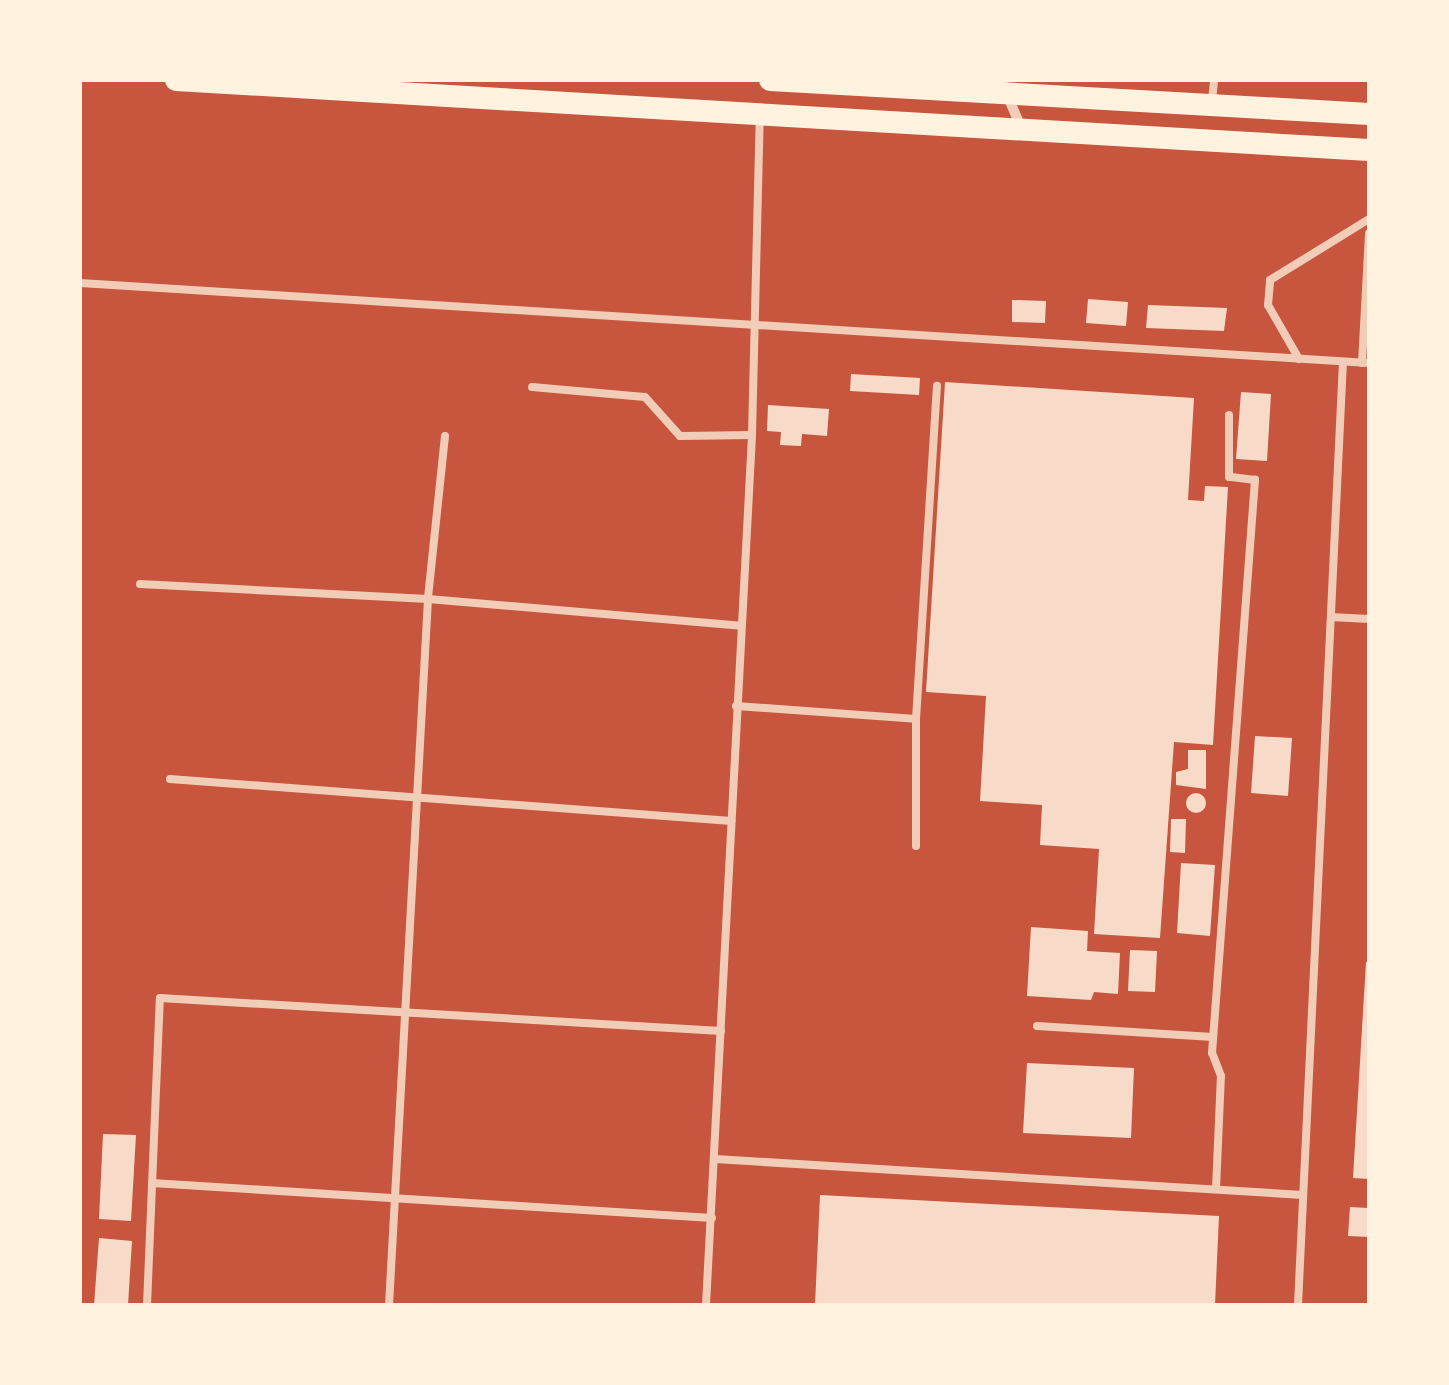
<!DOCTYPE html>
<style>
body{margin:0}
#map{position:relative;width:1449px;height:1385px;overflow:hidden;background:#c8553d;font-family:"PT Sans",sans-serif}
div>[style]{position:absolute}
.building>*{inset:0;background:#f7dbc8}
.round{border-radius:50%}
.service>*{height:8px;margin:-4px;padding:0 4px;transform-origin:4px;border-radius:4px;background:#f1ccb7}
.minor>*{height:10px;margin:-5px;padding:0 5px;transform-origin:5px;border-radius:5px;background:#f1ccb7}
.primary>*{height:22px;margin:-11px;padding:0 11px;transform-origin:11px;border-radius:11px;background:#fff3e0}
span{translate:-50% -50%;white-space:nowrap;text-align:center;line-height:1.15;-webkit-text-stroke:8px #fff3e0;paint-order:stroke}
.frame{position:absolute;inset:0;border:82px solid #fff3e0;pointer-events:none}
</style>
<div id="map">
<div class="building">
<i style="clip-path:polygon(1088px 299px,1128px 302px,1126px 326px,1086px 323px)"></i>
<i style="clip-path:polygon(1012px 300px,1046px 301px,1045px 323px,1012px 322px)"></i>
<i style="clip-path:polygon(1148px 305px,1227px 308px,1224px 331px,1146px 328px)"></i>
<i style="clip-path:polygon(851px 374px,920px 378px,919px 395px,850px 391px)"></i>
<i style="clip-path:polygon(945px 382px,1194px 398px,1188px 500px,1204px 501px,1205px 486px,1228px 487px,1213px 745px,1174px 742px,1160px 938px,1094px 934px,1099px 849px,1040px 845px,1042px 805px,980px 801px,986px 696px,926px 692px)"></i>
<i style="clip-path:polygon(1241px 392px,1271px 394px,1267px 461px,1236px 459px)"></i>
<i style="clip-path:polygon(768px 405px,829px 409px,827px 436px,802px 434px,801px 446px,780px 445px,781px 432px,767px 431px)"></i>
<i style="clip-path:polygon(1255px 736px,1292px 738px,1288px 796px,1251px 793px)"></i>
<i style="clip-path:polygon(1188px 750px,1206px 750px,1206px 789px,1176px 785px,1176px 772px,1188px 769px)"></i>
<i class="round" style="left:1186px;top:793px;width:20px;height:20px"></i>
<i style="clip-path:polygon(1171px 819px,1186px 819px,1185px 853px,1170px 852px)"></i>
<i style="clip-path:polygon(1181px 863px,1215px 865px,1210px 936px,1177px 933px)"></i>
<i style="clip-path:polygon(1031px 927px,1088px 931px,1087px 951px,1120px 953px,1118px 994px,1094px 992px,1091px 1000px,1027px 996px)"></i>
<i style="clip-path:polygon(1130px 950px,1157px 951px,1155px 992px,1128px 991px)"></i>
<i style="clip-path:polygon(1366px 962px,1369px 962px,1369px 1179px,1353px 1178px)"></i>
<i style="clip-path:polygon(1027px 1063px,1134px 1068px,1131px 1138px,1023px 1133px)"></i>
<i style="clip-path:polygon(103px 1134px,136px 1135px,131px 1221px,99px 1219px)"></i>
<i style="clip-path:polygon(820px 1195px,1219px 1216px,1215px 1305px,815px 1305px)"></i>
<i style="clip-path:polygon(1350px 1207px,1369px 1208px,1369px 1237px,1348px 1236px)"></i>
<i style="clip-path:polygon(99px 1238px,132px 1241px,128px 1305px,94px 1305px)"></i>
</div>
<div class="service">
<i style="left:1212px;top:100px;width:20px;rotate:-84deg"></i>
<i style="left:80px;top:283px;width:1291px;rotate:3.55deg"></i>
<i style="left:1299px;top:359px;width:62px;rotate:-119.9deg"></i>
<i style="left:1268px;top:305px;width:25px;rotate:-85deg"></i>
<i style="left:1270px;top:280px;width:116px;rotate:-31.6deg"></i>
<i style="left:1362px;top:363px;width:130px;rotate:-86.9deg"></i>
<i style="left:532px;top:387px;width:113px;rotate:5.1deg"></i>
<i style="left:645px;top:397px;width:52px;rotate:48.1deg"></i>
<i style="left:680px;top:436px;width:72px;rotate:-0.8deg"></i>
<i style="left:445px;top:436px;width:164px;rotate:96deg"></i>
<i style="left:428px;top:599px;width:314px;rotate:4.9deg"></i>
<i style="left:140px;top:584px;width:288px;rotate:3deg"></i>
<i style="left:428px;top:599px;width:707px;rotate:93.16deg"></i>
<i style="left:1331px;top:617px;width:38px;rotate:3deg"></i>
<i style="left:736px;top:706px;width:180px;rotate:4.1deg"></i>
<i style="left:916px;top:719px;width:334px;rotate:-86.4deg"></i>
<i style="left:170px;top:779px;width:563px;rotate:4.28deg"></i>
<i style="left:916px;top:846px;width:127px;rotate:-90deg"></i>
<i style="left:1037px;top:1026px;width:176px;rotate:3.6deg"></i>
<i style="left:715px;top:1159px;width:589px;rotate:3.5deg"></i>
<i style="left:152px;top:1183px;width:561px;rotate:3.58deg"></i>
<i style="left:1216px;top:1189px;width:113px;rotate:-87.5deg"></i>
<i style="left:1221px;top:1076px;width:25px;rotate:-111deg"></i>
<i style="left:1212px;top:1053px;width:575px;rotate:-85.71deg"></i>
<i style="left:1255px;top:480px;width:26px;rotate:-173deg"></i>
<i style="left:1229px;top:477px;width:62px;rotate:-90deg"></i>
<i style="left:147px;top:1305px;width:307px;rotate:-87.6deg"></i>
<i style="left:160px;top:998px;width:562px;rotate:3.37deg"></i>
<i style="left:706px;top:1305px;width:871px;rotate:-86.97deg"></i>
<i style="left:752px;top:435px;width:319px;rotate:-88.6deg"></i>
<i style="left:1298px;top:1305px;width:944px;rotate:-87.27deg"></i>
</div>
<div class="minor">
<i style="left:1001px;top:80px;width:54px;rotate:67.2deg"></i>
</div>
<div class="primary">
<i style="left:176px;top:80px;width:1195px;rotate:3.36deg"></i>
<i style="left:770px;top:80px;width:600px;rotate:3.25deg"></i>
</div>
<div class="frame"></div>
</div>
